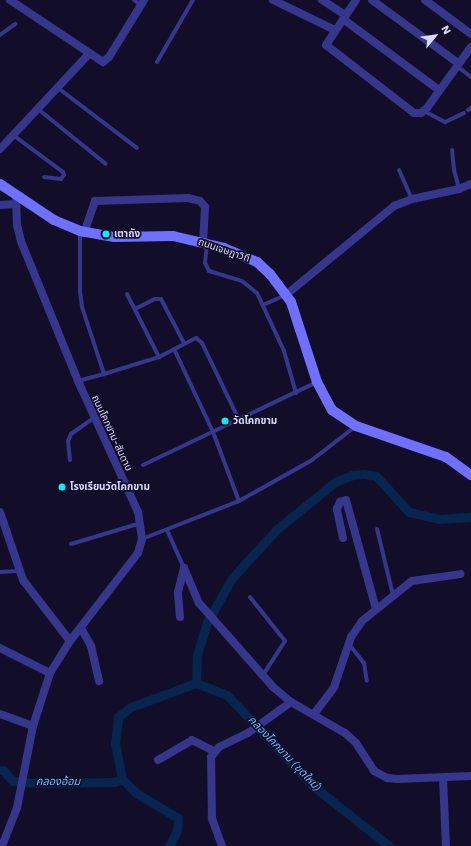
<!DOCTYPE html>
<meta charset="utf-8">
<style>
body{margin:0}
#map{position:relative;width:471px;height:846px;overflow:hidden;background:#120e2a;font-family:"Work Sans","Noto Sans Thai",sans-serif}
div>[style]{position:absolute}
.canal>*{height:9px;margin:-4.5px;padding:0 4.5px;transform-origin:4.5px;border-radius:4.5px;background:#08254f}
.lane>*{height:4px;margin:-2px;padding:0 2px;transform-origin:2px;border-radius:2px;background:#36368d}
.street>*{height:8px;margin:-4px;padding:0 4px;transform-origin:4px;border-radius:4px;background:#36368d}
.secondary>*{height:10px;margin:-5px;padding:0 5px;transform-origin:5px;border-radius:5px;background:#6f70ff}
.dots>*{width:11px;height:11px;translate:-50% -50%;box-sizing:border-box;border:2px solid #120e2a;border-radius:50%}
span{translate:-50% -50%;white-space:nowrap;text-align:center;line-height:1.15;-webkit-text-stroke:3.5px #120e2a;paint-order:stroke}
.poi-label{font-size:10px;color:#dbd8ff;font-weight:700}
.left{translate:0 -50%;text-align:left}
.street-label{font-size:10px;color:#dbd8ff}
.water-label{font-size:11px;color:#66bdff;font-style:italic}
.north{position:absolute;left:415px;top:16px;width:40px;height:40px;-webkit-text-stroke:3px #120e2a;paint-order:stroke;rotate:61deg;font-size:11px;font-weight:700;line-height:16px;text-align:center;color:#dbd8ff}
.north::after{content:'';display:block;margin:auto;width:14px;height:18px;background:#dbd8ff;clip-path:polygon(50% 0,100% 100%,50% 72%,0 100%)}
</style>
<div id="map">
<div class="canal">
<i style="left:196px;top:683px;width:28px;rotate:-88deg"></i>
<i style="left:197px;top:655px;width:34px;rotate:-73deg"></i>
<i style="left:207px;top:622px;width:51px;rotate:-60.4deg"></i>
<i style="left:232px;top:578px;width:67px;rotate:-47.4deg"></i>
<i style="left:277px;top:529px;width:75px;rotate:-39deg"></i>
<i style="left:335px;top:482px;width:18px;rotate:-22deg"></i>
<i style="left:352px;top:475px;width:12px;rotate:-5deg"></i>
<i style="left:364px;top:474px;width:12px;rotate:9deg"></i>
<i style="left:376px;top:476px;width:49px;rotate:47.5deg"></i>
<i style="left:409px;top:512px;width:32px;rotate:13deg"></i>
<i style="left:440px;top:519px;width:31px;rotate:-4deg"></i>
<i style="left:196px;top:683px;width:33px;rotate:21deg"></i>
<i style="left:227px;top:695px;width:125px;rotate:46.6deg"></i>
<i style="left:313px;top:786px;width:97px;rotate:38.3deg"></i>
<i style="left:0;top:770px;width:3px"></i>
<i style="left:3px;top:770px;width:15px;rotate:48deg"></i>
<i style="left:13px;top:781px;width:23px;rotate:5deg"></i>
<i style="left:36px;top:783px;width:78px;rotate:-0.7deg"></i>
<i style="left:114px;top:782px;width:9px;rotate:-21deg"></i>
<i style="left:169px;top:846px;width:17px;rotate:-62deg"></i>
<i style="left:177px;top:831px;width:13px;rotate:-86deg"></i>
<i style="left:178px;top:818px;width:49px;rotate:-149.2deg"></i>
<i style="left:136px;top:793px;width:20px;rotate:-135deg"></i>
<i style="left:122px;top:779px;width:37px;rotate:-101deg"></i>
<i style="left:115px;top:743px;width:26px;rotate:-83deg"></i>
<i style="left:118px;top:717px;width:16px;rotate:-38deg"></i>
<i style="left:131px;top:707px;width:69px;rotate:-20.3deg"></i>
</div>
<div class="lane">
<i style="left:134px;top:0;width:9px;rotate:36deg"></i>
<i style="left:0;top:35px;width:19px;rotate:-36deg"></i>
<i style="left:157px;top:62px;width:72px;rotate:-59.9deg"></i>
<i style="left:457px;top:66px;width:18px;rotate:38deg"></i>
<i style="left:58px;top:88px;width:99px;rotate:37.2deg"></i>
<i style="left:38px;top:109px;width:87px;rotate:39deg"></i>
<i style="left:468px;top:110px;width:4px;rotate:-34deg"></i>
<i style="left:424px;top:111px;width:24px;rotate:28deg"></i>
<i style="left:445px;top:122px;width:21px;rotate:-25deg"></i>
<i style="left:13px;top:135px;width:62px;rotate:36.5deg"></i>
<i style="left:63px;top:172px;width:3px;rotate:72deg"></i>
<i style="left:64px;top:175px;width:5px;rotate:127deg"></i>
<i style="left:61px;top:179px;width:17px;rotate:-173deg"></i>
<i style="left:452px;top:150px;width:20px;rotate:84deg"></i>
<i style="left:454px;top:170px;width:20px;rotate:75deg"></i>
<i style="left:399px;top:170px;width:32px;rotate:66deg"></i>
<i style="left:80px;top:231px;width:61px;rotate:90deg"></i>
<i style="left:80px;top:292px;width:15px;rotate:82deg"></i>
<i style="left:82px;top:307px;width:71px;rotate:71.8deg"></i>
<i style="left:104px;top:374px;width:58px;rotate:-17.2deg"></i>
<i style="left:159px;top:357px;width:42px;rotate:-27.2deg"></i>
<i style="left:196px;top:338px;width:8px;rotate:40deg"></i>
<i style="left:202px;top:343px;width:85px;rotate:64.3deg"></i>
<i style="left:207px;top:244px;width:19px;rotate:96deg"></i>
<i style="left:205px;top:263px;width:9px;rotate:63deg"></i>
<i style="left:209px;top:271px;width:34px;rotate:17deg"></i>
<i style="left:242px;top:281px;width:19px;rotate:39deg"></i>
<i style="left:257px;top:293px;width:64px;rotate:65deg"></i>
<i style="left:284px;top:351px;width:44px;rotate:74.1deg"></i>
<i style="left:127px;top:294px;width:71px;rotate:63.1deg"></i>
<i style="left:263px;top:305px;width:24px;rotate:-24deg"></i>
<i style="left:135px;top:309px;width:22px;rotate:-27deg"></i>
<i style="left:155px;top:299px;width:6px"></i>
<i style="left:161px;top:299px;width:50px;rotate:62.4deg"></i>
<i style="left:174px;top:349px;width:92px;rotate:64.8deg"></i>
<i style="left:213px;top:432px;width:74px;rotate:69.4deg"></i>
<i style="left:78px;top:381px;width:27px;rotate:-15deg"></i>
<i style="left:70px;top:460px;width:19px;rotate:-96deg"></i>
<i style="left:68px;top:441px;width:8px;rotate:-67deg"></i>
<i style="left:71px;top:434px;width:28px;rotate:-35deg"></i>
<i style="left:143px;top:465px;width:193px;rotate:-25.5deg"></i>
<i style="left:377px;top:529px;width:68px;rotate:76.4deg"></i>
<i style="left:167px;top:530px;width:42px;rotate:65.9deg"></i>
<i style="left:142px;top:539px;width:104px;rotate:-21.4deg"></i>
<i style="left:239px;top:501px;width:84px;rotate:-29.3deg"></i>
<i style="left:312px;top:460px;width:56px;rotate:-37.7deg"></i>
<i style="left:71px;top:544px;width:73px;rotate:-16.7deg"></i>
<i style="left:0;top:572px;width:18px;rotate:-3deg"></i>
<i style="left:250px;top:597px;width:56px;rotate:51.5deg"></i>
<i style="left:285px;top:641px;width:40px;rotate:122.9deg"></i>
<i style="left:349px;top:644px;width:24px;rotate:52deg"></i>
<i style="left:364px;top:663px;width:18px;rotate:81deg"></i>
</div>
<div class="street">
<i style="left:10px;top:0;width:112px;rotate:33.7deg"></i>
<i style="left:103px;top:62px;width:8px;rotate:-40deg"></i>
<i style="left:109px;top:57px;width:67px;rotate:-58.4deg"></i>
<i style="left:273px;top:0;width:69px;rotate:25.8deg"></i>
<i style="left:322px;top:0;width:27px;rotate:33deg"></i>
<i style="left:356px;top:0;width:54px;rotate:123.7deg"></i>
<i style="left:326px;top:45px;width:111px;rotate:37.7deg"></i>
<i style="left:414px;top:113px;width:7px"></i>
<i style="left:421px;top:113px;width:8px;rotate:-40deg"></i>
<i style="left:427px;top:108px;width:75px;rotate:-54.2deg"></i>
<i style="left:372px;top:0;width:107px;rotate:36.2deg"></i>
<i style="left:425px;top:0;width:57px;rotate:36.5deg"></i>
<i style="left:343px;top:19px;width:119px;rotate:36.5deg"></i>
<i style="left:0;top:149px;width:130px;rotate:-46.9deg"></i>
<i style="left:0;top:205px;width:15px;rotate:-4deg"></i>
<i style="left:84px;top:233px;width:34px;rotate:-71deg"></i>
<i style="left:95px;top:201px;width:93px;rotate:-1.8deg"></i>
<i style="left:188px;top:198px;width:12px;rotate:14deg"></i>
<i style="left:200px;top:201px;width:8px;rotate:50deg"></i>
<i style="left:205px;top:207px;width:36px;rotate:93deg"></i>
<i style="left:287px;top:294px;width:139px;rotate:-39.4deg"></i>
<i style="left:394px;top:206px;width:19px;rotate:-21deg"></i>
<i style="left:412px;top:199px;width:48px;rotate:-12deg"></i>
<i style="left:459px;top:189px;width:13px;rotate:-23deg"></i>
<i style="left:0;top:512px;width:72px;rotate:71.3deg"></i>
<i style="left:23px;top:580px;width:77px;rotate:52.4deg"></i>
<i style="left:343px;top:538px;width:30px;rotate:-102deg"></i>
<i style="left:337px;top:509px;width:8px;rotate:-67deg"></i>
<i style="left:340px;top:502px;width:6px;rotate:-18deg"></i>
<i style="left:346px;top:500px;width:113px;rotate:74.6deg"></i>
<i style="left:184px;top:568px;width:38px;rotate:67deg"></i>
<i style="left:199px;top:603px;width:112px;rotate:48.6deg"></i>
<i style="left:273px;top:687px;width:23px;rotate:40deg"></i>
<i style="left:291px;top:702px;width:62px;rotate:29.9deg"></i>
<i style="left:345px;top:733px;width:15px;rotate:42deg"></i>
<i style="left:356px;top:743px;width:33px;rotate:57deg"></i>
<i style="left:374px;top:771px;width:15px;rotate:28deg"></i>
<i style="left:387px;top:778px;width:10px;rotate:6deg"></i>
<i style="left:397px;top:779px;width:74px;rotate:-2.3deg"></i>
<i style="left:180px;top:617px;width:25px;rotate:-95deg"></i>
<i style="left:178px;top:592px;width:25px;rotate:-76deg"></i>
<i style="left:81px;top:628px;width:21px;rotate:61deg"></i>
<i style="left:91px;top:646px;width:36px;rotate:77deg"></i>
<i style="left:0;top:648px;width:56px;rotate:26.6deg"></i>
<i style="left:0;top:714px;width:35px;rotate:20deg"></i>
<i style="left:314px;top:714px;width:34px;rotate:-53deg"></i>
<i style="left:334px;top:687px;width:53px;rotate:-71.2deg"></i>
<i style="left:351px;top:637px;width:19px;rotate:-55deg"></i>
<i style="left:362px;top:621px;width:64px;rotate:-38.7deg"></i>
<i style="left:412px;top:581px;width:49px;rotate:-8.1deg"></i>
<i style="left:158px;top:760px;width:39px;rotate:-30deg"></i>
<i style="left:192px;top:740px;width:25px;rotate:27deg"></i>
<i style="left:443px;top:778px;width:68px;rotate:87.5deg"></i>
<i style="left:2px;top:846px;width:41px;rotate:-68.5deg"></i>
<i style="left:17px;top:808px;width:84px;rotate:-79deg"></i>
<i style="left:33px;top:726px;width:56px;rotate:-72.2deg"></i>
<i style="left:50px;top:673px;width:38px;rotate:-58deg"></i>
<i style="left:70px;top:641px;width:111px;rotate:-52.3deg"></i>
<i style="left:138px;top:553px;width:15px;rotate:-74deg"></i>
<i style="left:142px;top:539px;width:27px;rotate:-98deg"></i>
<i style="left:138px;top:512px;width:144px;rotate:-114.6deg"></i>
<i style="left:78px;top:381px;width:151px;rotate:-112.2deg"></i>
<i style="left:21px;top:241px;width:16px;rotate:-104deg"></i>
<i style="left:17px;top:225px;width:28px;rotate:-92deg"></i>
<i style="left:222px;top:846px;width:30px;rotate:-110deg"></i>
<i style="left:212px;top:818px;width:61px;rotate:-90.9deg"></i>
<i style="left:211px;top:757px;width:13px;rotate:-51deg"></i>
<i style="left:219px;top:747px;width:32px;rotate:-26deg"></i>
<i style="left:248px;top:733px;width:53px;rotate:-35.8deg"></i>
</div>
<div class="secondary">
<i style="left:0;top:184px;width:65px;rotate:33.7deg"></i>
<i style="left:54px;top:220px;width:28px;rotate:23deg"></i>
<i style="left:80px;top:231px;width:35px;rotate:10deg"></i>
<i style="left:114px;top:237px;width:59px;rotate:-1deg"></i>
<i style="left:173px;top:236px;width:52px;rotate:13.2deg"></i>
<i style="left:224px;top:248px;width:36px;rotate:23deg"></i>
<i style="left:257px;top:262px;width:18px;rotate:43deg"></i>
<i style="left:270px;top:274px;width:35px;rotate:53deg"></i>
<i style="left:291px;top:302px;width:84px;rotate:72deg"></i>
<i style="left:317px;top:382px;width:32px;rotate:62deg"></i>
<i style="left:332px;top:410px;width:29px;rotate:34deg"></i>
<i style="left:356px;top:426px;width:95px;rotate:19deg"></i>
<i style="left:446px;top:457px;width:31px;rotate:36deg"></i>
</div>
<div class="dots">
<i style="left:106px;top:234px;background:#04eeff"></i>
<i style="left:225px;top:421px;background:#04eeff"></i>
<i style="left:62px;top:487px;background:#04eeff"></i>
</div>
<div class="poi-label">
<span class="left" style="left:114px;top:234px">เตาถัง</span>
<span class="left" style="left:233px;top:421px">วัดโคกขาม</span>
<span class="left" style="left:70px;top:487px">โรงเรียนวัดโคกขาม</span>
</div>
<div class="street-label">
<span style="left:224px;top:250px;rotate:19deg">ถนนเจษฎาวิถี</span>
<span style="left:112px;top:433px;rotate:65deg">ถนนโคกขาม-สันดาบ</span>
</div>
<div class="water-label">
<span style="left:284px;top:754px;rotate:46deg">คลองโคกขาม (ขุดใหม่)</span>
<span style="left:58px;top:782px">คลองอ้อม</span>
</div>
<div class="north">N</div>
</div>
